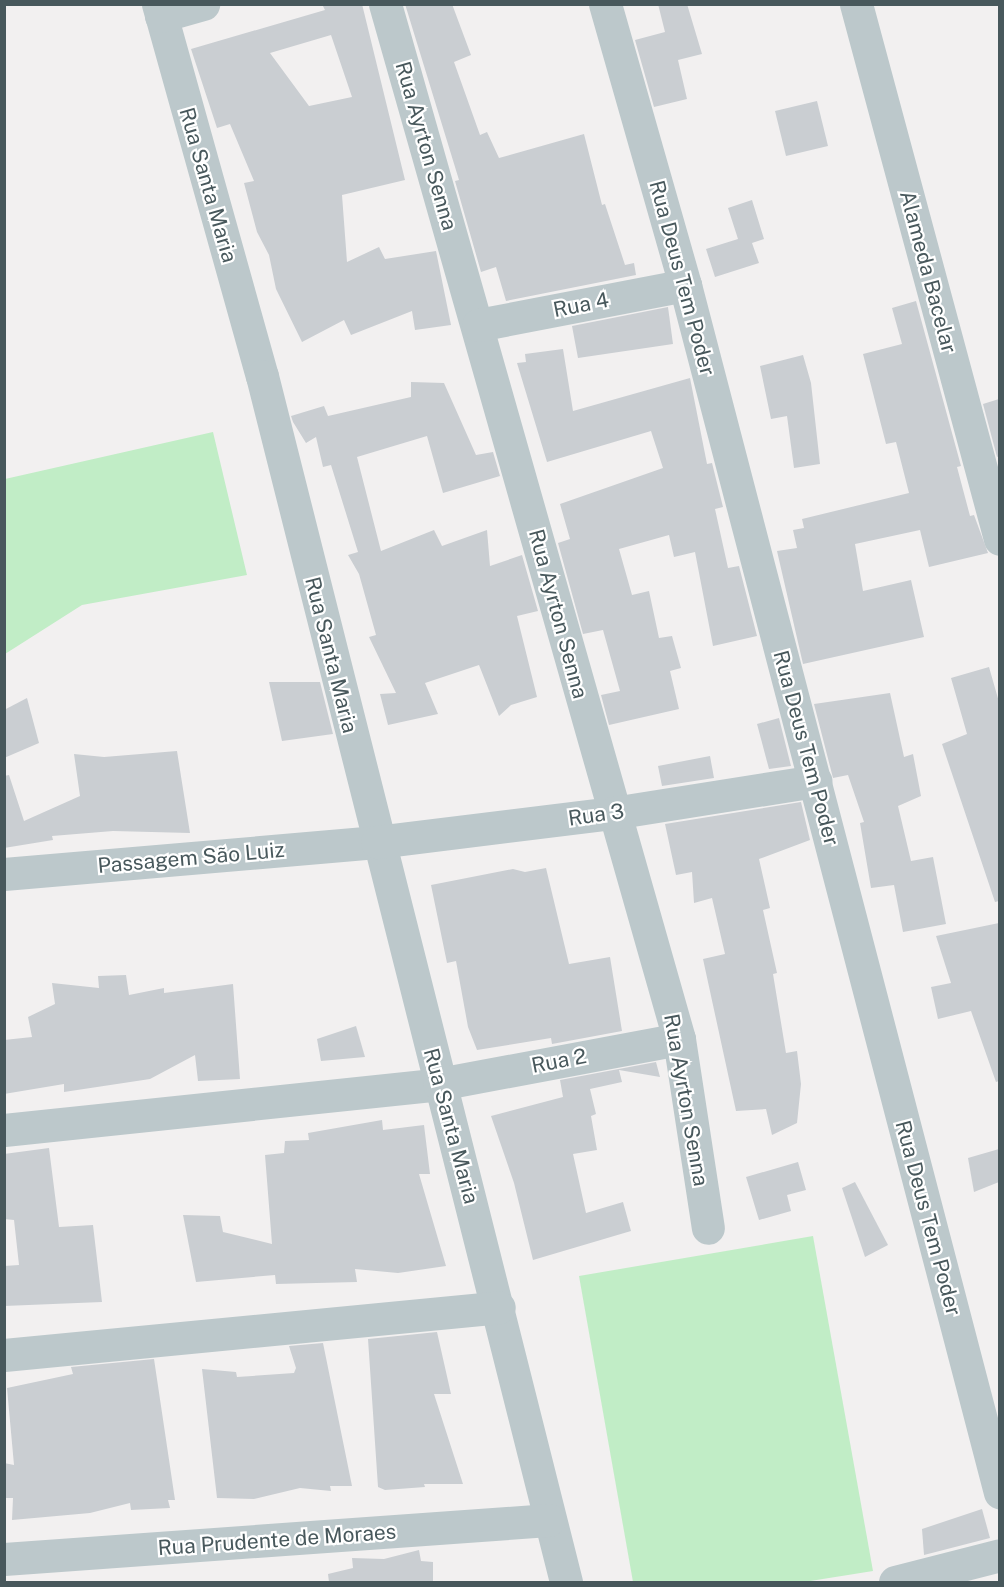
<!DOCTYPE html>
<meta charset="utf-8">
<style>
body{margin:0}
#map{position:relative;width:1004px;height:1587px;overflow:hidden;background:#f2f0f0;font-family:"Public Sans",sans-serif}
div>[style]{position:absolute}
.green>*{inset:0;background:#c1edc6}
.building>*{inset:0;background:#caced2}
.minor>*{height:33px;margin:-16.5px;padding:0 16.5px;transform-origin:16.5px;border-radius:16.5px;background:#bcc8cb}
span{translate:-50% -50%;white-space:nowrap;text-align:center;line-height:1.15;-webkit-text-stroke:4.5px #fff;paint-order:stroke}
.street-label{font-size:21px;color:#48585c}
.frame{position:absolute;inset:0;border:6px solid #48585c;pointer-events:none}
</style>
<div id="map">
<div class="green">
<i style="clip-path:polygon(213px 432px,247px 575px,82px 605px,5px 654px,5px 479px)"></i>
<i style="clip-path:polygon(813px 1236px,873px 1571px,804px 1582px,633px 1582px,579px 1276px)"></i>
</div>
<div class="building">
<i style="clip-path:polygon(evenodd,322px 4px,362px 4px,405px 180px,342px 195px,347px 262px,379px 247px,385px 259px,436px 251px,451px 325px,415px 330px,412px 311px,351px 335px,344px 320px,302px 342px,276px 289px,269px 255px,257px 232px,244px 183px,254px 181px,230px 124px,217px 128px,191px 49px,325px 10px,322px 4px,331px 35px,352px 97px,309px 106px,270px 53px,331px 35px)"></i>
<i style="clip-path:polygon(405px 4px,452px 4px,471px 55px,454px 62px,480px 135px,487px 132px,499px 158px,584px 134px,602px 205px,605px 204px,625px 265px,634px 263px,636px 275px,506px 301px,496px 267px,481px 272px,455px 181px,459px 180px)"></i>
<i style="clip-path:polygon(658px 4px,687px 4px,702px 54px,678px 60px,687px 99px,654px 107px,635px 40px,665px 32px)"></i>
<i style="clip-path:polygon(817px 101px,828px 146px,786px 156px,775px 111px)"></i>
<i style="clip-path:polygon(752px 200px,764px 239px,752px 243px,759px 263px,715px 277px,706px 249px,738px 239px,728px 208px)"></i>
<i style="clip-path:polygon(916px 301px,961px 466px,957px 467px,970px 516px,974px 515px,988px 553px,929px 567px,920px 530px,855px 544px,863px 591px,911px 580px,924px 637px,803px 664px,777px 551px,797px 548px,793px 530px,804px 528px,802px 519px,909px 493px,896px 442px,886px 444px,863px 354px,902px 344px,892px 308px)"></i>
<i style="clip-path:polygon(668px 307px,673px 344px,578px 358px,572px 326px)"></i>
<i style="clip-path:polygon(563px 349px,573px 411px,690px 378px,707px 464px,712px 463px,723px 507px,715px 509px,728px 568px,739px 566px,757px 636px,713px 646px,695px 552px,674px 557px,669px 535px,619px 549px,632px 595px,649px 591px,659px 638px,672px 636px,681px 668px,670px 671px,679px 709px,609px 725px,601px 695px,620px 691px,603px 630px,583px 634px,558px 543px,570px 539px,560px 504px,663px 468px,651px 431px,547px 462px,517px 363px,526px 362px,525px 354px)"></i>
<i style="clip-path:polygon(803px 355px,811px 383px,820px 464px,794px 468px,787px 416px,771px 419px,760px 366px)"></i>
<i style="clip-path:polygon(411px 382px,444px 383px,476px 455px,493px 452px,500px 476px,443px 493px,427px 436px,357px 457px,381px 551px,434px 530px,442px 546px,487px 530px,490px 566px,522px 555px,538px 611px,517px 616px,537px 697px,511px 705px,499px 716px,479px 665px,425px 683px,438px 714px,388px 725px,380px 694px,396px 693px,369px 637px,376px 635px,359px 574px,348px 555px,358px 552px,331px 465px,323px 467px,316px 437px,306px 443px,293px 422px,291px 416px,324px 406px,328px 416px,411px 397px)"></i>
<i style="clip-path:polygon(999px 399px,999px 456px,997px 457px,983px 404px)"></i>
<i style="clip-path:polygon(989px 667px,999px 702px,999px 901px,995px 902px,942px 744px,967px 734px,951px 678px)"></i>
<i style="clip-path:polygon(269px 682px,320px 682px,333px 734px,282px 741px)"></i>
<i style="clip-path:polygon(890px 693px,904px 757px,913px 754px,921px 796px,898px 806px,911px 861px,933px 857px,946px 924px,903px 932px,894px 885px,871px 888px,860px 823px,864px 822px,848px 775px,833px 778px,814px 704px)"></i>
<i style="clip-path:polygon(27px 698px,39px 743px,4px 758px,4px 710px)"></i>
<i style="clip-path:polygon(779px 718px,791px 766px,769px 769px,757px 724px)"></i>
<i style="clip-path:polygon(177px 751px,190px 833px,113px 831px,52px 836px,53px 840px,4px 848px,4px 776px,9px 775px,24px 821px,80px 796px,74px 754px,104px 757px)"></i>
<i style="clip-path:polygon(710px 756px,714px 778px,662px 786px,658px 766px)"></i>
<i style="clip-path:polygon(801px 802px,810px 840px,759px 859px,770px 908px,763px 910px,777px 973px,773px 974px,786px 1053px,797px 1051px,801px 1084px,797px 1123px,772px 1135px,766px 1109px,736px 1111px,703px 959px,725px 954px,712px 898px,694px 903px,692px 872px,676px 875px,665px 824px)"></i>
<i style="clip-path:polygon(546px 868px,569px 964px,610px 957px,622px 1031px,552px 1044px,551px 1038px,477px 1050px,468px 1027px,456px 961px,447px 963px,431px 885px,513px 869px,525px 872px)"></i>
<i style="clip-path:polygon(999px 923px,999px 1081px,996px 1082px,971px 1011px,938px 1019px,931px 987px,951px 983px,936px 936px)"></i>
<i style="clip-path:polygon(126px 975px,129px 995px,164px 988px,164px 993px,233px 984px,240px 1079px,198px 1081px,195px 1055px,150px 1079px,64px 1092px,64px 1084px,4px 1094px,4px 1040px,32px 1037px,28px 1017px,55px 1004px,52px 983px,99px 988px,98px 976px)"></i>
<i style="clip-path:polygon(356px 1026px,365px 1057px,321px 1061px,317px 1039px)"></i>
<i style="clip-path:polygon(656px 1062px,660px 1077px,619px 1070px,622px 1082px,590px 1089px,596px 1114px,591px 1116px,597px 1150px,573px 1154px,586px 1213px,623px 1202px,631px 1231px,533px 1260px,514px 1183px,491px 1116px,563px 1097px,560px 1080px)"></i>
<i style="clip-path:polygon(382px 1120px,383px 1130px,424px 1125px,430px 1174px,419px 1174px,446px 1266px,398px 1273px,355px 1269px,357px 1282px,276px 1284px,275px 1275px,196px 1282px,183px 1215px,220px 1216px,223px 1232px,272px 1244px,265px 1155px,284px 1153px,285px 1141px,309px 1140px,308px 1133px)"></i>
<i style="clip-path:polygon(49px 1148px,59px 1227px,93px 1225px,102px 1302px,4px 1306px,4px 1266px,19px 1265px,14px 1220px,4px 1219px,4px 1154px)"></i>
<i style="clip-path:polygon(999px 1149px,999px 1182px,974px 1192px,968px 1158px)"></i>
<i style="clip-path:polygon(798px 1162px,806px 1190px,787px 1195px,791px 1211px,759px 1220px,746px 1177px)"></i>
<i style="clip-path:polygon(855px 1182px,888px 1245px,865px 1257px,842px 1188px)"></i>
<i style="clip-path:polygon(437px 1332px,451px 1394px,434px 1394px,463px 1484px,424px 1484px,425px 1487px,385px 1490px,378px 1487px,368px 1339px)"></i>
<i style="clip-path:polygon(323px 1343px,352px 1486px,330px 1486px,331px 1491px,300px 1488px,254px 1499px,217px 1498px,202px 1369px,236px 1372px,237px 1377px,294px 1373px,296px 1368px,289px 1346px)"></i>
<i style="clip-path:polygon(154px 1359px,175px 1500px,168px 1500px,170px 1508px,131px 1510px,130px 1503px,90px 1513px,12px 1520px,13px 1498px,4px 1498px,4px 1463px,14px 1465px,7px 1388px,73px 1374px,71px 1367px)"></i>
<i style="clip-path:polygon(982px 1509px,990px 1538px,924px 1555px,922px 1529px)"></i>
<i style="clip-path:polygon(419px 1550px,421px 1561px,433px 1562px,433px 1582px,329px 1582px,328px 1574px,353px 1568px,352px 1558px,384px 1559px)"></i>
</div>
<div class="minor">
<i style="left:158px;top:4px;width:386px;rotate:74.4deg"></i>
<i style="left:262px;top:376px;width:1244px;rotate:75.85deg"></i>
<i style="left:385px;top:4px;width:1076px;rotate:74.14deg"></i>
<i style="left:679px;top:1039px;width:191px;rotate:81.3deg"></i>
<i style="left:605px;top:4px;width:292px;rotate:74.1deg"></i>
<i style="left:685px;top:285px;width:1248px;rotate:75.38deg"></i>
<i style="left:856px;top:4px;width:554px;rotate:74.94deg"></i>
<i style="left:161px;top:16px;width:44px;rotate:-15.9deg"></i>
<i style="left:478px;top:325px;width:211px;rotate:-10.9deg"></i>
<i style="left:4px;top:874px;width:374px;rotate:-4.9deg"></i>
<i style="left:377px;top:842px;width:238px;rotate:-7deg"></i>
<i style="left:613px;top:813px;width:205px;rotate:-9deg"></i>
<i style="left:4px;top:1130px;width:437px;rotate:-6deg"></i>
<i style="left:439px;top:1084px;width:244px;rotate:-10.6deg"></i>
<i style="left:4px;top:1355px;width:497px;rotate:-5.5deg"></i>
<i style="left:4px;top:1559px;width:546px;rotate:-4.09deg"></i>
<i style="left:895px;top:1582px;width:108px;rotate:-14.4deg"></i>
</div>
<div class="street-label">
<span style="left:426px;top:146px;rotate:74deg">Rua Ayrton Senna</span>
<span style="left:208px;top:185px;rotate:74deg">Rua Santa Maria</span>
<span style="left:928px;top:272px;rotate:75deg">Alameda Bacelar</span>
<span style="left:682px;top:278px;rotate:75deg">Rua Deus Tem Poder</span>
<span style="left:581px;top:305px;rotate:-11deg">Rua 4</span>
<span style="left:558px;top:614px;rotate:75deg">Rua Ayrton Senna</span>
<span style="left:331px;top:655px;rotate:76deg">Rua Santa Maria</span>
<span style="left:806px;top:748px;rotate:75deg">Rua Deus Tem Poder</span>
<span style="left:596px;top:815px;rotate:-8deg">Rua 3</span>
<span style="left:191px;top:858px;rotate:-5deg">Passagem São Luiz</span>
<span style="left:559px;top:1061px;rotate:-11deg">Rua 2</span>
<span style="left:686px;top:1100px;rotate:80deg">Rua Ayrton Senna</span>
<span style="left:451px;top:1126px;rotate:75deg">Rua Santa Maria</span>
<span style="left:928px;top:1218px;rotate:75deg">Rua Deus Tem Poder</span>
<span style="left:277px;top:1540px;rotate:-4deg">Rua Prudente de Moraes</span>
</div>
<div class="frame"></div>
</div>
